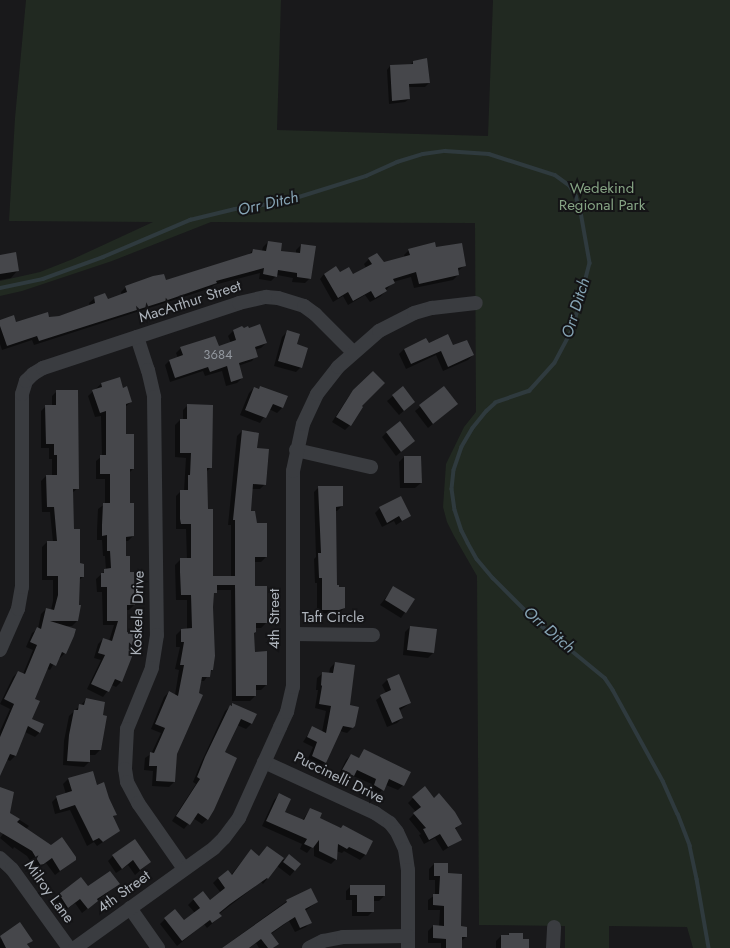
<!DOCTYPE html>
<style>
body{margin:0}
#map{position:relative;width:730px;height:948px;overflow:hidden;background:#19191b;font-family:Jost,sans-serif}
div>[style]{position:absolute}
.green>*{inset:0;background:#212921}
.shadow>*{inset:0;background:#0007}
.stream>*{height:3.5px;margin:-1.75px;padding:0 1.75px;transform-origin:1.75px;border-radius:1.75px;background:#2f3a3e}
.building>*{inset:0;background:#46474b}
.minor>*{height:14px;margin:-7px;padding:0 7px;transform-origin:7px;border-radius:7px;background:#3a3c40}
span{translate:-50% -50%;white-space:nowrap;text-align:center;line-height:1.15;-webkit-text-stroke:4px #141416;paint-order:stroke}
.number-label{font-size:13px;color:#92979e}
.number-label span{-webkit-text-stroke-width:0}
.park-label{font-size:15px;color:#86a484}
.street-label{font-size:15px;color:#acb2ba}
.water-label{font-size:16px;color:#85a3b3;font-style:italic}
</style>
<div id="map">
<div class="green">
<i style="clip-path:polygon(26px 0,281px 0,277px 130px,488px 136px,493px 0,730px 0,730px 948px,693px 948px,687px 927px,609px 926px,609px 948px,565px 948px,565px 926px,479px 925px,477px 576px,454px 536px,447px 522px,443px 507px,446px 464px,464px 427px,476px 412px,475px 223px,211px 222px,112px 261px,22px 291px,0 296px,0 281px,40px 272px,73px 259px,153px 222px,9px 221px,15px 118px)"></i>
</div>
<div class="shadow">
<i style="clip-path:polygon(413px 62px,429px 83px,425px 87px,408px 87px,409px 99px,405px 102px,389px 104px,387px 70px,390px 66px,410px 65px)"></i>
<i style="clip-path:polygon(268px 242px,280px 252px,296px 254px,296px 250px,301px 245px,310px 278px,305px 283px,292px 282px,293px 278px,277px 275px,271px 281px,259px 279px,260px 273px,214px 285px,211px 288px,34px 345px,32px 340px,2px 350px,0 344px,0 321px,15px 324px,59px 316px,90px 306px,89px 303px,95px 298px,107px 300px,122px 295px,121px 292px,126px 287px,165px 281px,248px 255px,253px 250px,262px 251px,263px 247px)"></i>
<i style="clip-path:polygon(435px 248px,464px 266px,458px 271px,458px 275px,453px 280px,414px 288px,411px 277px,393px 282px,381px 296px,370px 302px,365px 295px,348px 305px,343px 296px,333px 302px,320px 279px,324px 274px,353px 275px,366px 268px,364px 264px,369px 259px,383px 264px,405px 258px,404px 255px,409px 250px)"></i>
<i style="clip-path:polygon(0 256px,18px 270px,11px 278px,0 280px)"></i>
<i style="clip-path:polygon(242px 327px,266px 343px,261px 348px,254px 350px,256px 356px,252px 361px,238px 366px,242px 378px,237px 383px,226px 386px,222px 371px,205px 376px,203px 371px,170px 382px,165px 365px,170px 360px,178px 358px,176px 353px,181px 348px,218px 348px,231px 343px,228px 336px,233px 331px)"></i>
<i style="clip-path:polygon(287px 332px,296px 345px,301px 367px,296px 372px,274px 366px,282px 337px)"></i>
<i style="clip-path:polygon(426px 340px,428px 345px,453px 346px,473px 355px,468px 360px,443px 371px,436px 355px,406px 369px,399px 354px,404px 349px)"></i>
<i style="clip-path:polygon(373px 372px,360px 406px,361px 407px,350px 425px,345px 430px,332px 422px,349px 396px)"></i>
<i style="clip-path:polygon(119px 378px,123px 389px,131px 402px,125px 407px,125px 436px,133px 469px,129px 473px,129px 504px,133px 536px,128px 541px,125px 541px,125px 557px,134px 605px,129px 610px,126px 610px,126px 633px,130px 648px,133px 649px,121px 682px,116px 687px,112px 685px,103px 697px,87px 689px,101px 660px,94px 658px,98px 644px,103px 639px,109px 641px,114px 625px,103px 625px,102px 592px,97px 592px,96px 579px,106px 570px,105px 556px,103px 556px,102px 540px,97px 540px,97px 530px,98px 509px,105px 504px,105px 479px,96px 479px,96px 461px,102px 456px,101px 416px,95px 417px,88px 396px,101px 384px)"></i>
<i style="clip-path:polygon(261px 387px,282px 408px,277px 413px,269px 409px,260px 423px,240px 415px,249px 393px,254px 388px,258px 390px)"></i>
<i style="clip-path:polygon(444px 387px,457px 404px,428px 428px,415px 411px)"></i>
<i style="clip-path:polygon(403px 388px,414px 402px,399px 415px,387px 401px)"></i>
<i style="clip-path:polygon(57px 391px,78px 488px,72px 493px,73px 530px,83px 577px,79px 580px,77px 621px,72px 626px,62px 626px,65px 653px,60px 658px,58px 657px,50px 670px,47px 669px,34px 699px,31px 719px,40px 732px,35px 737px,25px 732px,15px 756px,10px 761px,6px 759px,0 774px,0 731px,10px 709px,0 704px,13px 677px,18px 672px,23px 674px,33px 650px,26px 647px,32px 633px,38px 629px,41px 614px,46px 609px,51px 610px,53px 601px,53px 580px,42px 580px,42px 547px,47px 542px,53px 542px,50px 512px,42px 512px,41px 481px,46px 476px,52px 476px,52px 459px,49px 459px,49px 448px,41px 448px,41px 411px,46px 406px,52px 406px,52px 396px)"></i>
<i style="clip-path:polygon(188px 405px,211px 467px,206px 472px,207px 510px,212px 577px,231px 577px,231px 525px,228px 525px,237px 436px,242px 431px,256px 449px,265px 484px,260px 489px,252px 489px,250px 512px,256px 524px,266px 557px,261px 562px,254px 562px,254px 587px,266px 623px,261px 628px,255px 628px,254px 634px,254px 653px,266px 685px,261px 690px,255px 690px,255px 696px,250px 701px,232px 701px,231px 590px,216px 590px,212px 596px,212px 670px,204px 681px,200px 681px,176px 753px,174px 782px,169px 787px,152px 786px,153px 771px,144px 770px,145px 758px,151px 754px,161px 733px,151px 729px,164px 697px,169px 692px,175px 695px,179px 670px,175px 669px,180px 647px,176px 647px,176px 635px,181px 630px,187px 629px,187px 600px,176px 600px,175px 565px,180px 560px,187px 560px,186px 529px,176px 529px,176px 496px,181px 491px,184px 491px,186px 458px,175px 457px,175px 425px,180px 420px,183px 420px,183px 410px)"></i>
<i style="clip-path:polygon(387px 432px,414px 441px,396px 456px,382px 437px)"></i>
<i style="clip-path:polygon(404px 457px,421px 483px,415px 488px,400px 488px,399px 462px)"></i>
<i style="clip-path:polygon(319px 487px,342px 506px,337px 511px,335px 511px,336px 586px,344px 608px,339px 613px,317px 614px,317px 583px,315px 583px,314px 559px,316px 557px,314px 492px)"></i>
<i style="clip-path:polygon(380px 508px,410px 516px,396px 525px,394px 521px,382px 527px,375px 513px)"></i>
<i style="clip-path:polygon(394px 587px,414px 599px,401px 618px,380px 605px)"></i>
<i style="clip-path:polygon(410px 627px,433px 653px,428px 658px,403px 655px,405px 632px)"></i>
<i style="clip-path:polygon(335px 663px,354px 726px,347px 733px,340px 731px,325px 762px,320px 767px,307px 761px,313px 747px,303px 742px,312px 728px,322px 732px,326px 711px,315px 708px,318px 690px,316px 690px,317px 678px,323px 673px,329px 674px,330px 668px)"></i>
<i style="clip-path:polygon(399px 676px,410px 703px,399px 711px,402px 718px,397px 723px,387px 727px,376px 700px,386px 693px,382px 685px,387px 680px)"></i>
<i style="clip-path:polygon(86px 700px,101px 716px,100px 750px,95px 755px,89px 755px,89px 762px,84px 767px,63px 765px,64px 741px,69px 716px)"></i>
<i style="clip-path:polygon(233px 704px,255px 715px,251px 724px,246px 729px,237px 725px,224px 753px,207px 819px,202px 824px,193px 818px,184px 829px,172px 821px,196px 784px,193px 782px,201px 763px,225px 711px)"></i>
<i style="clip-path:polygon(364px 751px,409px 772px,403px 785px,398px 790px,386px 785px,378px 795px,369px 791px,372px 784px,353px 776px,348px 780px,338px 776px,346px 760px,351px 755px,358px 759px)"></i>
<i style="clip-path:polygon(68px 779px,96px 786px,108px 798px,116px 814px,113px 817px,119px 831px,97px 846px,94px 842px,87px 846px,70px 810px,55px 814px,52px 802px,57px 797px,66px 794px,63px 784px)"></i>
<i style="clip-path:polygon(279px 795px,284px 812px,302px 821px,310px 809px,318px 818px,372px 842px,365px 855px,360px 860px,344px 851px,342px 853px,336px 851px,336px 859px,331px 864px,314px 856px,314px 844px,307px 853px,300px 849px,302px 844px,262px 826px,274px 800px)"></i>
<i style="clip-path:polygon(413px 798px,434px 799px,460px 824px,455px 830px,460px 840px,443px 851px,435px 838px,424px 844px,419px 835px,421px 834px,409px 819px,416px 812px,408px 803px)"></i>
<i style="clip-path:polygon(0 803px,9px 813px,29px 826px,26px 829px,51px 846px,62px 838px,76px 859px,55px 875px,46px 863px,36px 870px,27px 856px,14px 847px,13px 849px,0 838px,7px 828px,0 826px)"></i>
<i style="clip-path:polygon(267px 847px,284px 860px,289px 855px,300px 864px,290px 876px,277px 866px,263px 884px,261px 882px,219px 914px,220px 916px,215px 921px,207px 928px,204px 924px,177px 946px,160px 924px,165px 919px,183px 922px,195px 913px,188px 905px,193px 900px,203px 892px,210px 901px,221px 893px,213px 883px,218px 878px,231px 875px,251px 850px,259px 856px)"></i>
<i style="clip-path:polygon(113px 856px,150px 862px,135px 875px,128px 865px,116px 873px,108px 861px)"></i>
<i style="clip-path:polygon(434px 864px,447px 874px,460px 927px,466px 937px,461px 941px,461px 948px,441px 948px,441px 943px,428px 943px,428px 931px,433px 926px,439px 927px,440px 910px,428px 910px,428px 900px,435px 895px,435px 880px,429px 880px,429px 869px)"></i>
<i style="clip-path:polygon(81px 879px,87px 888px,118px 884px,82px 913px,75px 903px,63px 912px,54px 900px)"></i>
<i style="clip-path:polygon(351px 886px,384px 886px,384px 896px,379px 901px,373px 901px,373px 911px,368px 916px,352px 916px,352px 900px,346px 900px,346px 891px)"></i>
<i style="clip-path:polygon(287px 901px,317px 902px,305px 911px,310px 922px,306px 927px,295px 932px,289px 921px,271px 934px,278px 943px,273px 948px,259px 948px,256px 943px,249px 948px,222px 948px)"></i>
<i style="clip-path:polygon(20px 924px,31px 941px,27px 945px,28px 948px,0 948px,0 939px)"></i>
<i style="clip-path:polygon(509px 934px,528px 948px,496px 948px,496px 941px,501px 936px,507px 936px)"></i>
</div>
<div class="stream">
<i style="left:0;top:288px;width:44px;rotate:-11.8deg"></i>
<i style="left:43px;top:279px;width:64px;rotate:-20.1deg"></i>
<i style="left:103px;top:257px;width:95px;rotate:-23deg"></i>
<i style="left:190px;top:220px;width:46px;rotate:-13.7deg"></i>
<i style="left:235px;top:209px;width:49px;rotate:-8.3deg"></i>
<i style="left:283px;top:202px;width:87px;rotate:-17.4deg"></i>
<i style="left:366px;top:176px;width:34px;rotate:-24deg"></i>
<i style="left:397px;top:162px;width:27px;rotate:-17deg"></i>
<i style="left:423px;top:154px;width:22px;rotate:-8deg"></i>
<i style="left:445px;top:151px;width:44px;rotate:3.9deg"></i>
<i style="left:489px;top:154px;width:69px;rotate:17.7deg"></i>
<i style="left:555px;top:175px;width:19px;rotate:36deg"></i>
<i style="left:570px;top:186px;width:12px;rotate:59deg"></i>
<i style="left:576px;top:196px;width:17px;rotate:73deg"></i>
<i style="left:581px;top:212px;width:52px;rotate:80deg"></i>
<i style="left:590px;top:263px;width:68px;rotate:104.4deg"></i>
<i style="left:573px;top:329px;width:38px;rotate:118deg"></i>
<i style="left:555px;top:363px;width:38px;rotate:132deg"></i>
<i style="left:530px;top:391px;width:36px;rotate:161deg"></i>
<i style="left:496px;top:403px;width:12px;rotate:138deg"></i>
<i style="left:487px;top:411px;width:22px;rotate:129deg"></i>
<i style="left:473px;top:428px;width:22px;rotate:120deg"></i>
<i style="left:462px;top:447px;width:24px;rotate:109deg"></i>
<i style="left:454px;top:470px;width:19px;rotate:96deg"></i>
<i style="left:452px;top:489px;width:21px;rotate:82deg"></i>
<i style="left:455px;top:510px;width:22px;rotate:72deg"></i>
<i style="left:462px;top:531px;width:13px;rotate:63deg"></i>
<i style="left:468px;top:543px;width:18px;rotate:61deg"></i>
<i style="left:477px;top:559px;width:25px;rotate:50deg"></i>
<i style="left:493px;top:578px;width:64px;rotate:45deg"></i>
<i style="left:538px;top:623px;width:87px;rotate:39.4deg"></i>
<i style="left:605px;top:678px;width:14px;rotate:56deg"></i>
<i style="left:613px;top:690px;width:104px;rotate:61.2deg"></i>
<i style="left:663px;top:781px;width:36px;rotate:66deg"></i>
<i style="left:678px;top:814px;width:34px;rotate:69deg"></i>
<i style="left:690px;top:846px;width:34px;rotate:78deg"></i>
<i style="left:697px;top:879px;width:70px;rotate:80.1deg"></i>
</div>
<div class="building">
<i style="clip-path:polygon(427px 58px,430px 83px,409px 84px,410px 99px,392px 101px,390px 65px,413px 64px,413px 61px)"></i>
<i style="clip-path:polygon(268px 241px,282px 243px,281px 251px,300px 253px,301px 244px,316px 246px,311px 279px,297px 277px,297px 273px,278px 270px,277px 277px,263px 274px,264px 268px,216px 281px,217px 283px,162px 302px,39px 341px,37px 336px,7px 346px,0 326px,0 320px,14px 315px,16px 322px,48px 312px,49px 317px,59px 316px,95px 303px,94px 297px,105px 293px,108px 299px,127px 292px,125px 286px,153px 276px,164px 274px,166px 280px,252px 253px,253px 249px,266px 251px)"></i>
<i style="clip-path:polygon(435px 242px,436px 247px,462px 243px,466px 266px,458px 268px,459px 275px,419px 284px,416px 272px,393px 279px,395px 283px,385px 288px,387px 291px,375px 298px,371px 291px,353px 301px,348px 292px,338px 298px,324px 274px,336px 266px,340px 272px,349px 267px,353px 274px,372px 264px,368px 258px,377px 253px,384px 262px,410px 255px,408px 249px)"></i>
<i style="clip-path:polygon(16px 252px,19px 271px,0 274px,0 255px)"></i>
<i style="clip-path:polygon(260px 324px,267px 343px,255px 347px,258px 357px,239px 363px,243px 378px,231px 382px,227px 366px,210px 372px,208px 367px,175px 378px,169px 360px,183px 355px,180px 347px,215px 336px,219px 346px,236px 340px,233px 330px,242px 326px,244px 328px,248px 326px,249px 328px)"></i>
<i style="clip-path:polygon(287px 330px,300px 334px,297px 344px,308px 348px,302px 368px,278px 361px)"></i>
<i style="clip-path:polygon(448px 334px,453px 345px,467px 340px,474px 355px,448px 367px,441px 351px,411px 364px,404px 349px,426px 338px,429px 343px)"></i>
<i style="clip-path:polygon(373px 371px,385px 383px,362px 406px,363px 407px,351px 426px,336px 417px,353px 390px)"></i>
<i style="clip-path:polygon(120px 377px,123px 388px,127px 386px,132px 402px,126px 404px,126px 434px,134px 434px,134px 469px,130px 469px,130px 503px,134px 503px,134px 536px,126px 537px,126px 556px,130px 556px,130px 572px,134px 572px,135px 605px,127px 605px,127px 632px,135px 635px,131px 648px,135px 649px,122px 682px,115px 679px,109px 692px,91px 684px,105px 655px,98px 653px,103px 638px,112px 641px,118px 621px,107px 621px,107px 587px,101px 587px,101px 573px,104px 573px,104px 569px,111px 568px,110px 551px,107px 551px,107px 535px,102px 536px,102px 525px,103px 503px,110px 503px,110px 474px,100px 474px,100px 455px,106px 455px,106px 411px,100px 413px,92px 390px,102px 387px,101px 383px)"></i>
<i style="clip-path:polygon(260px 386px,288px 396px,283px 408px,273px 404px,266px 418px,245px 410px,254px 387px,259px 389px)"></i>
<i style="clip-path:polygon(403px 386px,415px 402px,404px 411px,392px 395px)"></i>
<i style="clip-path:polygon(444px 386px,458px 404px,433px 424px,419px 405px)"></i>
<i style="clip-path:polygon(56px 390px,78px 390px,79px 489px,73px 489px,74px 529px,80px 529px,80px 563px,84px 564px,84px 577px,80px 577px,79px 605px,81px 605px,78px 621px,50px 621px,76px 629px,74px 636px,66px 654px,62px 652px,56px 666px,50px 663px,35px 699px,40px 701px,32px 719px,44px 724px,40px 733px,28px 726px,16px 756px,10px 754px,0 776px,0 737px,14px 704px,4px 699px,18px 671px,25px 674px,37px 645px,30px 642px,37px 627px,41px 629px,46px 608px,54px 610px,58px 595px,58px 576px,47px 576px,47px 541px,57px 541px,54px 507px,47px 507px,46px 475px,57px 475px,57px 455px,54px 455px,54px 444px,46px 444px,45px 405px,56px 405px)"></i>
<i style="clip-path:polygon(187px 404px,213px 405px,212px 468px,207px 468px,208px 509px,213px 509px,213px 576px,235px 576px,235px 520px,233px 520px,242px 430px,259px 433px,257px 448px,269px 449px,266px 485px,253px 484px,251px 511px,255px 511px,257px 523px,267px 523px,267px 557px,255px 557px,255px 586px,267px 586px,267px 623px,256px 623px,256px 632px,254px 633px,255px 652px,267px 651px,267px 685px,256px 685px,256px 696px,236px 696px,235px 585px,217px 585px,217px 593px,214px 593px,213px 607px,215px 656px,213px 670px,211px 670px,210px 677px,202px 677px,199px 693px,203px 695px,177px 754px,175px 782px,156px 781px,157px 766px,149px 766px,150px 752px,154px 753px,165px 728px,155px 724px,169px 691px,178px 696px,184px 665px,180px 665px,184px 642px,181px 642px,181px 629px,192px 628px,191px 595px,181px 595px,180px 572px,180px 558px,191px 558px,191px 524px,181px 524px,180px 519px,180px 490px,188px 490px,188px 475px,190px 475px,191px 453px,180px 453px,180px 419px,187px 419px)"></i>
<i style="clip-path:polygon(400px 421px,415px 441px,401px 452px,386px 432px)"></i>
<i style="clip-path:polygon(404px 456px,421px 456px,422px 483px,404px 483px)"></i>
<i style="clip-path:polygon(318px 486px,343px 486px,343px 506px,336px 507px,336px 510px,337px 585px,339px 585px,339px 587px,345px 587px,345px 608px,339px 610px,322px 610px,322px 578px,319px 578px,318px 553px,321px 553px)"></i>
<i style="clip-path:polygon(401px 496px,411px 516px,402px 521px,399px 516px,387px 523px,379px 507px)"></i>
<i style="clip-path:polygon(393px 586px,415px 599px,406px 613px,385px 600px)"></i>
<i style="clip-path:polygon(410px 626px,437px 629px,434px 653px,407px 650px)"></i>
<i style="clip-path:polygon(335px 662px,355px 665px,350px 705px,359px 707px,355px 726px,353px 728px,343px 726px,326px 763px,312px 756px,317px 742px,307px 737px,312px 726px,326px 733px,331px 706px,319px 704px,322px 686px,321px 685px,322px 672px,333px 673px)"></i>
<i style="clip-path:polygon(399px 674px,411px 703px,399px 708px,403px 718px,392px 723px,380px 695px,391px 690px,387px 679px)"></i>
<i style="clip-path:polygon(86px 698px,105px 702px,103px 715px,107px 716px,101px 750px,90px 750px,90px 762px,67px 761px,69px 735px,74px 710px,78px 710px,79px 704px,84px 705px)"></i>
<i style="clip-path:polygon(232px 703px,257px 714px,252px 724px,241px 719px,225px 752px,237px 758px,214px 810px,208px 820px,198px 813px,190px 825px,176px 816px,200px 779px,197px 777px,205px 757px,230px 705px,232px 706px)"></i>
<i style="clip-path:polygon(364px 749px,411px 772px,404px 786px,389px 779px,384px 791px,374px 785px,376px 779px,357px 770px,354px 776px,342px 770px,351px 754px,359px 758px)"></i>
<i style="clip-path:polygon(93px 771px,97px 785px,104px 782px,109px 798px,117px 815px,113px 816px,120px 831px,103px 842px,99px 838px,93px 841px,75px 805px,60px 810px,56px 796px,72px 791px,68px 778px)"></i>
<i style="clip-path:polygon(425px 786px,434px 798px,439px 793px,455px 812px,462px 824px,455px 828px,462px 840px,448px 847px,440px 834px,429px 840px,423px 829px,426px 828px,413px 813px,421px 807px,412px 797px)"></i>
<i style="clip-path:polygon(0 787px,14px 792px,10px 813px,20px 819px,17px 822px,51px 845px,62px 837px,76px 857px,76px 860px,60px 871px,52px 858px,41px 866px,32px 851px,0 832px)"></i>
<i style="clip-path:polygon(279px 793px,291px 799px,285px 812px,304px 820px,310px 808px,322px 813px,320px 818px,341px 828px,343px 825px,373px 841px,366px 855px,349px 847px,347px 849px,338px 844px,337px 860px,319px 851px,319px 840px,313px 848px,304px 844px,307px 839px,266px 821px)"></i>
<i style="clip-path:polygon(135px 839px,151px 862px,140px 870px,133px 860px,122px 869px,112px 855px)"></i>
<i style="clip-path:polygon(267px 846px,284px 858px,268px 879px,267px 878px,230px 904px,219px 913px,222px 916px,212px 923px,210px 920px,182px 941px,164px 918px,175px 909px,184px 920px,200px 908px,193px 899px,203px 891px,210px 900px,225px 888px,218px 878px,228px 870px,232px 875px,251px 849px,259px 856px)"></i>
<i style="clip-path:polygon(289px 854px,301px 864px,295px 871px,283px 862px)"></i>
<i style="clip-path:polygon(434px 863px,448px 863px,448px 873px,462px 874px,461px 926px,467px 927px,467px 937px,462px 937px,462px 948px,446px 948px,446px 939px,433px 938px,433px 925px,444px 926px,444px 906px,433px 905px,433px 894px,439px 894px,440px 876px,434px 876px)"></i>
<i style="clip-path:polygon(110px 871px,120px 884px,97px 899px,98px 901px,88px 909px,80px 899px,68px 908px,59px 894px,81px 877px,88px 886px)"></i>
<i style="clip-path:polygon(350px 885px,385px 885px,385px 896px,374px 896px,374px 912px,357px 912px,357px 895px,350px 895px)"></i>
<i style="clip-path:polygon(311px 888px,318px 902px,305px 909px,312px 923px,300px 928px,295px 917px,284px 924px,271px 933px,279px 944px,273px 948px,268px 948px,261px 939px,249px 948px,222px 948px,287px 902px,286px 900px)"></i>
<i style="clip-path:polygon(20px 922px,33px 941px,27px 944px,30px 948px,6px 948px,0 936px)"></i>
<i style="clip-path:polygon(509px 933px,523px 933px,523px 939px,529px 939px,529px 948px,501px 948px,501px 935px,509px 935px)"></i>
</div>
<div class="minor">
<i style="left:137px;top:337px;width:35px;rotate:72deg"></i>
<i style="left:148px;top:370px;width:28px;rotate:77deg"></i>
<i style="left:154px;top:397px;width:238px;rotate:89.3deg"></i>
<i style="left:157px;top:635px;width:33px;rotate:99deg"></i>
<i style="left:152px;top:668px;width:66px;rotate:112.3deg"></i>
<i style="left:127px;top:729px;width:40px;rotate:92.9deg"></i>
<i style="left:125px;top:769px;width:13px;rotate:81deg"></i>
<i style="left:127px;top:782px;width:24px;rotate:62deg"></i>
<i style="left:138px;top:803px;width:80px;rotate:55.1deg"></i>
<i style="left:296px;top:450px;width:77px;rotate:12.8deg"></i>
<i style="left:293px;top:634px;width:80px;rotate:0.7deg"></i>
<i style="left:0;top:650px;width:45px;rotate:-66.3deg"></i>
<i style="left:18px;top:609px;width:22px;rotate:-80deg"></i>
<i style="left:22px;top:587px;width:193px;rotate:-90deg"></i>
<i style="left:22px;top:394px;width:14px;rotate:-73deg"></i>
<i style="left:26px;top:381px;width:10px;rotate:-45deg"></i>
<i style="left:33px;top:374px;width:12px;rotate:-31deg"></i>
<i style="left:43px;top:368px;width:206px;rotate:-18.3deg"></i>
<i style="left:239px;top:303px;width:28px;rotate:-13deg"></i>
<i style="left:266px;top:297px;width:12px;rotate:5deg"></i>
<i style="left:278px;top:298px;width:27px;rotate:17deg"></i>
<i style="left:304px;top:306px;width:14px;rotate:36deg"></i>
<i style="left:315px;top:314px;width:54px;rotate:45deg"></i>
<i style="left:264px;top:762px;width:122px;rotate:24.7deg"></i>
<i style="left:375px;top:813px;width:18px;rotate:34deg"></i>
<i style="left:390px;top:823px;width:11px;rotate:52deg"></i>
<i style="left:397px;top:832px;width:19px;rotate:65deg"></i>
<i style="left:405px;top:849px;width:21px;rotate:82deg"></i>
<i style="left:408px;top:870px;width:78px;rotate:90deg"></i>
<i style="left:0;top:858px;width:16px;rotate:43deg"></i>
<i style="left:12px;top:869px;width:97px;rotate:54.2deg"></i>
<i style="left:130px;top:908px;width:49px;rotate:55deg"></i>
<i style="left:75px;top:948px;width:171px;rotate:-35.7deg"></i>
<i style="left:214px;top:848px;width:14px;rotate:-45deg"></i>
<i style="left:224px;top:838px;width:25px;rotate:-53deg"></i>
<i style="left:239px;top:818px;width:100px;rotate:-65.7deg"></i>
<i style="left:280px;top:727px;width:17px;rotate:-65deg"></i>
<i style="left:287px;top:712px;width:26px;rotate:-77deg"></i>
<i style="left:293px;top:687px;width:216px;rotate:-90deg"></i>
<i style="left:293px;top:471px;width:48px;rotate:-78deg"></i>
<i style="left:303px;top:424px;width:33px;rotate:-65deg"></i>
<i style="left:317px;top:394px;width:34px;rotate:-52deg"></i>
<i style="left:338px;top:367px;width:55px;rotate:-41.3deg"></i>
<i style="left:379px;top:331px;width:39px;rotate:-27deg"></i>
<i style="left:414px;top:313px;width:19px;rotate:-16deg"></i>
<i style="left:432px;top:308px;width:44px;rotate:-6.5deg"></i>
<i style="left:309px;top:948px;width:16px;rotate:-27deg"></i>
<i style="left:323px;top:941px;width:20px;rotate:-11deg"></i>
<i style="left:343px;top:937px;width:65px;rotate:-0.9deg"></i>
<i style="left:553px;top:948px;width:21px;rotate:-87deg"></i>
</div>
<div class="number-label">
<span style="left:218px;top:355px">3684</span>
</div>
<div class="park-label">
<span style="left:602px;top:197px">Wedekind<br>Regional Park</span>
</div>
<div class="street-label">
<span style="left:190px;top:302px;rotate:-18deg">MacArthur Street</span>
<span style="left:138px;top:613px;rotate:-88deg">Koskela Drive</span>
<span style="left:333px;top:618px">Taft Circle</span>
<span style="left:275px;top:619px;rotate:-90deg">4th Street</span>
<span style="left:339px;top:778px;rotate:26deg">Puccinelli Drive</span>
<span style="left:49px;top:892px;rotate:54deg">Milroy Lane</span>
<span style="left:124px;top:892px;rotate:-36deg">4th Street</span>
</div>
<div class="water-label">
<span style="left:268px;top:204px;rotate:-13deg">Orr Ditch</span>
<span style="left:576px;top:308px;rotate:-73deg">Orr Ditch</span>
<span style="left:549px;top:630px;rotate:41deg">Orr Ditch</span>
</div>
</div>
